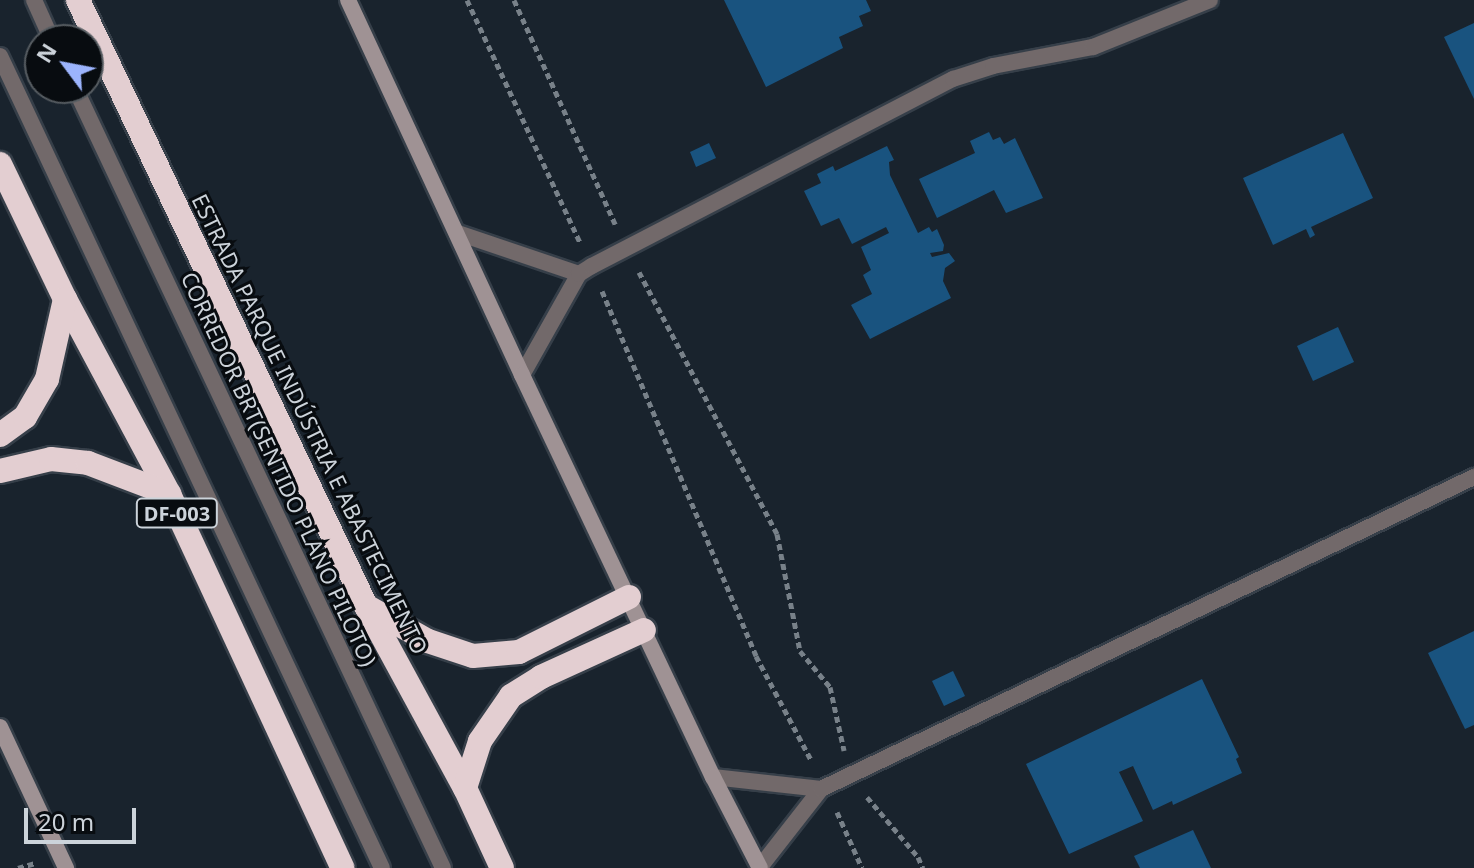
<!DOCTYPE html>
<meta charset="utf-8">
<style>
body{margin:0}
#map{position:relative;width:1474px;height:868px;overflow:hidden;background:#19232d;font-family:"Noto Sans",sans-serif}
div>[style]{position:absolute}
.building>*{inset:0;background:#19537f}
.path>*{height:5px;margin-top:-2.5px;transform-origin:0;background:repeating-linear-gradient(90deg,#788189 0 6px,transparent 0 10px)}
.roads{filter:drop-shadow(2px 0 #363f49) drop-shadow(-2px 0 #363f49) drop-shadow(0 2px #363f49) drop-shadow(0 -2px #363f49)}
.lane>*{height:16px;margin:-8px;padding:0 8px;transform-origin:8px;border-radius:8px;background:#72696a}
.street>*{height:16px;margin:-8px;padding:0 8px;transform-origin:8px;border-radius:8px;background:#72696a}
.secondary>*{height:16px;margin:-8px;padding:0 8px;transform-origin:8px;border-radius:8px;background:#9f9294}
.highway>*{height:24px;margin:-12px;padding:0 12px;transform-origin:12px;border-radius:12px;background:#e3ced1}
span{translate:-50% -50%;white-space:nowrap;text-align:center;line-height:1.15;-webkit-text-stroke:6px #080c10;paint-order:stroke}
.shield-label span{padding:2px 6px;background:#080c10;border:2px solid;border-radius:6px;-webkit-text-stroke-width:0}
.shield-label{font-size:20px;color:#ccd3da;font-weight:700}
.street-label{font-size:22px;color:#ccd3da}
.north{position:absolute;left:24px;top:24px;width:80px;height:80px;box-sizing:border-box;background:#080c10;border:2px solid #565c61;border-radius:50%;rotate:302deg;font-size:22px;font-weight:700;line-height:32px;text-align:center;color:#ccd3da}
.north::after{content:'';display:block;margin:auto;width:28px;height:36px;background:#9cb4fd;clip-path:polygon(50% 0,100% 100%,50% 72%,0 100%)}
.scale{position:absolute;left:24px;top:808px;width:112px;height:36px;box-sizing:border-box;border:4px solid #ccd3da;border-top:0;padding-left:10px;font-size:24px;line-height:28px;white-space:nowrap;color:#ccd3da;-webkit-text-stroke:6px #080c10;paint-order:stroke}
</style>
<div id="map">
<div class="building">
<i style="clip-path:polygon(724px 0,866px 0,871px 11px,859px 16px,863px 26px,839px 37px,843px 48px,766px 87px)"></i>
<i style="clip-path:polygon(1474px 23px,1474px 99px,1444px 37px)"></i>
<i style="clip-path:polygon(989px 132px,993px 140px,1000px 137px,1004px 144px,1015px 138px,1043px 198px,1006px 213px,994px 190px,937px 218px,919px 179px,975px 153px,970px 141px)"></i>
<i style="clip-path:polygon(1343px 133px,1373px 198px,1311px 227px,1315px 235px,1310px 238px,1306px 229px,1273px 245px,1243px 178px)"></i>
<i style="clip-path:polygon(709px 143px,716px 158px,696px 167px,690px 152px)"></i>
<i style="clip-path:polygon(887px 146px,894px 160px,889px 162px,890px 175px,918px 233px,929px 227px,932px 232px,937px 229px,944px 245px,943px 251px,930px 253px,932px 257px,949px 253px,955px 261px,945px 268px,943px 281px,951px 298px,870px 339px,851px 305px,872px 294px,863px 275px,871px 270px,861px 247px,889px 233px,886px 227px,852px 244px,839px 218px,821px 226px,804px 191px,821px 183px,817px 174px,833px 166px,835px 171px)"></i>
<i style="clip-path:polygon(1338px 327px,1354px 362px,1313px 381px,1297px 346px)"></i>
<i style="clip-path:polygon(1474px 631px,1474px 725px,1465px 729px,1428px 653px)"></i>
<i style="clip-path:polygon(953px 671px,965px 696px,944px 706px,932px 681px)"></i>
<i style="clip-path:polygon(1202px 679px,1239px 757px,1236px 759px,1242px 773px,1173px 805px,1172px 801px,1153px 810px,1133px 766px,1119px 772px,1143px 821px,1069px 854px,1026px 764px)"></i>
<i style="clip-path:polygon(1193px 830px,1211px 868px,1140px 868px,1134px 856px)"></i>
</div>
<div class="path">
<i style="left:467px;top:0;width:267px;rotate:65deg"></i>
<i style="left:514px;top:0;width:246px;rotate:65.7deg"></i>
<i style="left:639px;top:272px;width:296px;rotate:62.2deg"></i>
<i style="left:777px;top:534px;width:119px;rotate:78.9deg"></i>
<i style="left:800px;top:651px;width:47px;rotate:50.2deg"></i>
<i style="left:830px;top:687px;width:65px;rotate:77.5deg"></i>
<i style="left:602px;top:291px;width:396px;rotate:67.1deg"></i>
<i style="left:756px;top:656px;width:118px;rotate:62.1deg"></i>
<i style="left:867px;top:797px;width:79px;rotate:49.6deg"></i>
<i style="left:918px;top:857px;width:12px;rotate:66deg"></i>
<i style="left:837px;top:812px;width:61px;rotate:65.9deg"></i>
<i style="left:18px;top:868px;width:19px;rotate:-16deg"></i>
</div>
<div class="roads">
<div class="lane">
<i style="left:34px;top:0;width:44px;rotate:65.8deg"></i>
<i style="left:0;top:56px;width:897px;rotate:64.81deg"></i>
<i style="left:75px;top:88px;width:862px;rotate:64.74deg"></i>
</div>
<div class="street">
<i style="left:458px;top:233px;width:128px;rotate:18.7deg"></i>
<i style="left:522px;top:375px;width:116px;rotate:-60.6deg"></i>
<i style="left:579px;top:274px;width:15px;rotate:-32deg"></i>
<i style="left:592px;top:266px;width:407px;rotate:-27.4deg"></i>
<i style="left:953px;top:79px;width:42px;rotate:-18deg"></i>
<i style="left:993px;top:66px;width:102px;rotate:-10.8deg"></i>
<i style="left:1093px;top:47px;width:126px;rotate:-21.9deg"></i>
<i style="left:713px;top:777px;width:109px;rotate:6.3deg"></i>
<i style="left:760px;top:867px;width:99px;rotate:-52deg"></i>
<i style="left:821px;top:789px;width:724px;rotate:-25.54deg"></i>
</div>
<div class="secondary">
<i style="left:348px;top:0;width:413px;rotate:65.1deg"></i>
<i style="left:522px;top:375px;width:445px;rotate:64.6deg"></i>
<i style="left:713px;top:777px;width:102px;rotate:62.7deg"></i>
<i style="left:0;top:727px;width:156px;rotate:64.9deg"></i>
</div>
<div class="highway">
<i style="left:78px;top:0;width:671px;rotate:64.58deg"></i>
<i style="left:366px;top:606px;width:207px;rotate:61.5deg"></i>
<i style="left:465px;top:788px;width:88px;rotate:65.2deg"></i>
<i style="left:0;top:164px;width:150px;rotate:64.3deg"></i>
<i style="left:65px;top:299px;width:221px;rotate:61.9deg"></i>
<i style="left:169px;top:494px;width:412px;rotate:65.1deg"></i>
<i style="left:0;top:435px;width:31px;rotate:-36deg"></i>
<i style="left:25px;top:417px;width:44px;rotate:-59.9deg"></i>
<i style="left:47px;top:379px;width:82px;rotate:-77.3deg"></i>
<i style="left:0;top:471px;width:52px;rotate:-13.2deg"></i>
<i style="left:51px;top:459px;width:37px;rotate:6deg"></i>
<i style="left:88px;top:463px;width:87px;rotate:20.9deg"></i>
<i style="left:366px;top:606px;width:71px;rotate:29.4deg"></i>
<i style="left:428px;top:641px;width:47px;rotate:18.4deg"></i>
<i style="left:473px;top:656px;width:46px;rotate:-5deg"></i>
<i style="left:519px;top:652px;width:123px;rotate:-26.6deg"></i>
<i style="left:465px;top:788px;width:49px;rotate:-72.3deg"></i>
<i style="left:480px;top:741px;width:55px;rotate:-55.4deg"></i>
<i style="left:511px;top:696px;width:36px;rotate:-32deg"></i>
<i style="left:541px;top:677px;width:113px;rotate:-24.5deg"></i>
</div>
</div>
<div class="shield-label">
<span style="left:177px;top:513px">DF-003</span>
</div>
<div class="street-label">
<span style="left:310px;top:424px;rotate:64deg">ESTRADA PARQUE INDÚSTRIA E ABASTECIMENTO</span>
<span style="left:279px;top:469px;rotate:65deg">CORREDOR BRT(SENTIDO PLANO PILOTO)</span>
</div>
<div class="north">N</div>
<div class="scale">20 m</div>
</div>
